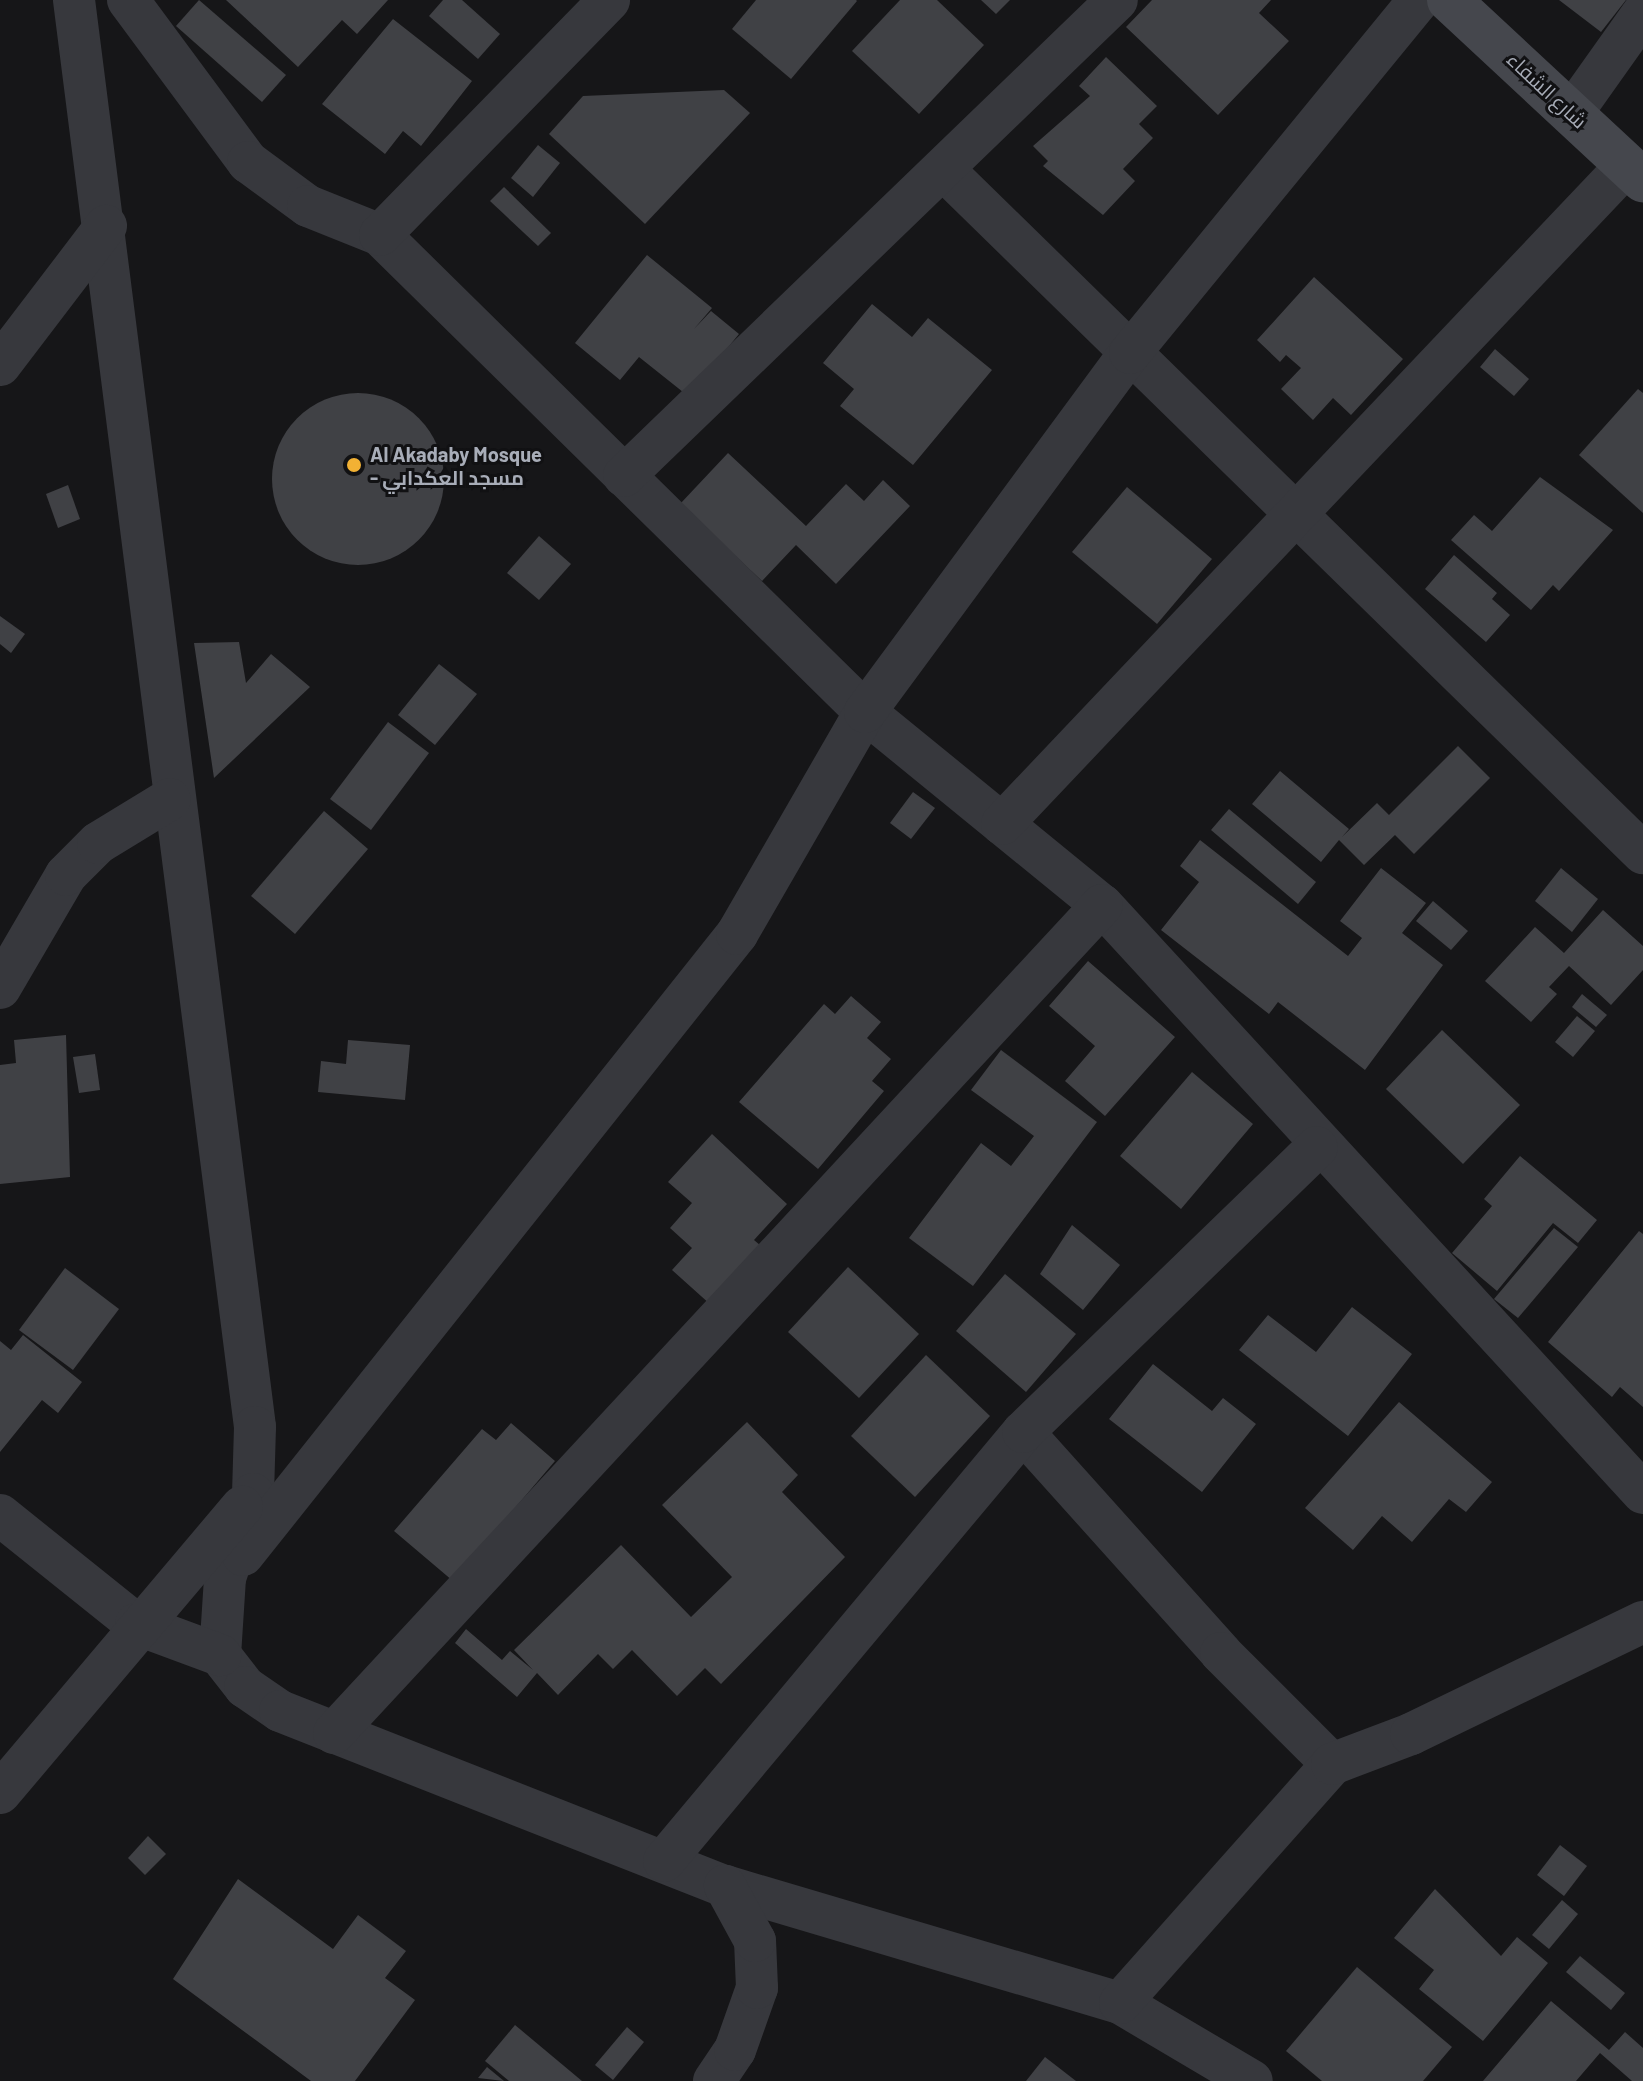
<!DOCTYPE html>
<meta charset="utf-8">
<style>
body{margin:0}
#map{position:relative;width:1643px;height:2081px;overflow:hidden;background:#161618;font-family:Barlow,Cairo,sans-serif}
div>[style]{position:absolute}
.building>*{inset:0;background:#404145}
.round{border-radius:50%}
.street>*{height:42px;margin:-21px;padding:0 21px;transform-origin:21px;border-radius:21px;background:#37383d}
.secondary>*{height:44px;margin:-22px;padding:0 22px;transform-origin:22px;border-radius:22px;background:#45474d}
.dots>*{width:22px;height:22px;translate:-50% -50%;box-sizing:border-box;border:4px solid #111113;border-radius:50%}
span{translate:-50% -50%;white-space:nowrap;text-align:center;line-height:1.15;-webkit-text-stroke:6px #111113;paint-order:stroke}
.street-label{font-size:20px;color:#a8adb8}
.poi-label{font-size:20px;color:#a8adb8;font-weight:700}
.left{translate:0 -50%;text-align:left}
</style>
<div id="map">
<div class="building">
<i style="clip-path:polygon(199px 0,286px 75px,262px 102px,176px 26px)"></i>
<i style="clip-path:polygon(226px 0,388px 0,357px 34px,342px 20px,298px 67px)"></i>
<i style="clip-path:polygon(443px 0,462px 0,500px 34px,478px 59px,429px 16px)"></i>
<i style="clip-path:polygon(756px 0,856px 0,857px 1px,791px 79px,732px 29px)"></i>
<i style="clip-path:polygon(900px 0,937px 0,984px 45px,919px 114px,852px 51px)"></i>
<i style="clip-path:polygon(981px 0,1010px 0,996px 14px)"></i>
<i style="clip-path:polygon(1152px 0,1271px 0,1259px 13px,1289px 41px,1218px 115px,1126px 27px)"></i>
<i style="clip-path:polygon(1559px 0,1626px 0,1601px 32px)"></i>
<i style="clip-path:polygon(393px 19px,472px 81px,421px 146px,403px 131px,385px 154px,322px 104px)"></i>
<i style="clip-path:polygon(1106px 57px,1157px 106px,1139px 124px,1153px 138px,1123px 169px,1135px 181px,1103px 215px,1043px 166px,1048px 161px,1033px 146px,1090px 96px,1079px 86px)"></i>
<i style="clip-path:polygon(724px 90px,750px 113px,645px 224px,549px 134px,583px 96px)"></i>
<i style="clip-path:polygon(538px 145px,560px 163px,533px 197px,511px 178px)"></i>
<i style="clip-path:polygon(504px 187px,551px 233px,538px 246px,490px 201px)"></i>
<i style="clip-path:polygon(647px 255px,712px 308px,694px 329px,711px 311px,739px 334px,688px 396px,639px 357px,620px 380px,575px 343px)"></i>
<i style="clip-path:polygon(1314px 277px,1403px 359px,1351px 415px,1333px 398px,1313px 420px,1281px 389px,1301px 368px,1286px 355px,1280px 362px,1257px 340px)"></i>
<i style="clip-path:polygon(872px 304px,912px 337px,928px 318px,992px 370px,913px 465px,840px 406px,854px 389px,823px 363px)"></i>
<i style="clip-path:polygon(1495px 349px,1529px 379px,1514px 396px,1480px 367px)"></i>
<i style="clip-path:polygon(1638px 389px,1643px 393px,1643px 513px,1579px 455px)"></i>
<i class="round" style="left:272px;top:393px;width:172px;height:172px"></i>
<i style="clip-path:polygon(728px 453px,806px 526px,846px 484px,864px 501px,883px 480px,910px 506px,836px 584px,796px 545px,762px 581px,680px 504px)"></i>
<i style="clip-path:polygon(1540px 477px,1613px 530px,1559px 591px,1553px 585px,1531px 610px,1451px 540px,1474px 515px,1492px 531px)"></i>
<i style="clip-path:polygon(68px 485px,80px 519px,58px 528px,46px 494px)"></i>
<i style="clip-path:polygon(1127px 487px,1212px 559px,1157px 624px,1072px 552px)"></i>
<i style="clip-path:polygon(539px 536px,571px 564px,539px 600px,507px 573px)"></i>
<i style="clip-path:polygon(1454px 555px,1497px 593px,1492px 599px,1510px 615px,1486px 642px,1425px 589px)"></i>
<i style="clip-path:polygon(0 616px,25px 634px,11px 653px,0 644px)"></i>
<i style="clip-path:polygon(239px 642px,246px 683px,271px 654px,310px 687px,214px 778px,194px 643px)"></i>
<i style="clip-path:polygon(439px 664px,477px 694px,435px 745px,398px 715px)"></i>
<i style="clip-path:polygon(388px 722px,429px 753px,371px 830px,330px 799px)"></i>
<i style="clip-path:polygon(1458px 746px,1490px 778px,1414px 854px,1395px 835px,1364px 865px,1339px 840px,1321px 862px,1252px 804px,1280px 771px,1349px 829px,1342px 837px,1377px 803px,1389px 815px)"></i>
<i style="clip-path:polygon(913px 792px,935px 808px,911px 839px,890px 823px)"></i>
<i style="clip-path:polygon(1229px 809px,1316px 882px,1298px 904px,1211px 830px)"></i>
<i style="clip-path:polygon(324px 811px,368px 849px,295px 934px,251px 896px)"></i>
<i style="clip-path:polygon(1200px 840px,1348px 956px,1362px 938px,1340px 921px,1381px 868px,1426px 903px,1402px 933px,1443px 965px,1365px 1070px,1278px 1002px,1269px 1014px,1161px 930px,1199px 882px,1180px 866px)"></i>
<i style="clip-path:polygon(1561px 868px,1598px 899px,1572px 932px,1535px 901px)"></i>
<i style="clip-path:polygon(1433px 901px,1468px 931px,1451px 950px,1416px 921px)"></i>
<i style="clip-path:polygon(1603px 910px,1643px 946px,1643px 970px,1611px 1005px,1569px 966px,1549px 987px,1557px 994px,1531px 1022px,1485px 981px,1535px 927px,1564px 953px)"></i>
<i style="clip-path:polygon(1088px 961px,1175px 1037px,1105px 1116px,1065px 1081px,1095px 1046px,1049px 1006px)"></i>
<i style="clip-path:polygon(1582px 994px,1607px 1015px,1596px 1027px,1572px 1007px)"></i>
<i style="clip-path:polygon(851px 996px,881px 1022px,867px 1038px,891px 1059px,872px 1081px,884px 1091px,818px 1169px,739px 1102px,824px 1004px,835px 1014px)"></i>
<i style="clip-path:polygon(1577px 1016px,1595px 1031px,1573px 1057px,1555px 1042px)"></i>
<i style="clip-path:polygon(1442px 1030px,1520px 1105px,1463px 1164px,1386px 1089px)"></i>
<i style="clip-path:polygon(66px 1035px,70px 1177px,0 1184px,0 1065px,16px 1063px,14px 1040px)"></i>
<i style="clip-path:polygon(348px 1040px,410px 1045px,405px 1100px,318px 1092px,321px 1061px,346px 1064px)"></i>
<i style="clip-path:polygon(1001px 1050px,1097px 1122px,973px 1286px,909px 1238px,981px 1143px,1011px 1166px,1034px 1136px,971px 1090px)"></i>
<i style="clip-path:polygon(95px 1054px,100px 1090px,79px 1093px,73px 1057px)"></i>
<i style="clip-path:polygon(1192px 1072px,1253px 1124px,1181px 1209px,1120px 1156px)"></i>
<i style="clip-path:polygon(712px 1134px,787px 1204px,754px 1240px,774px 1257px,721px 1314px,672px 1270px,692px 1248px,670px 1228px,692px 1203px,668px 1182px)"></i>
<i style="clip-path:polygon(1520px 1156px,1597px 1220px,1578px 1243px,1553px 1223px,1497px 1291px,1452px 1253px,1492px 1206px,1484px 1199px)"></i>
<i style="clip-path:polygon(1072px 1225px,1120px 1265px,1083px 1310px,1040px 1274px)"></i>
<i style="clip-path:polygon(1554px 1228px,1578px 1247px,1518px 1318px,1494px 1299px)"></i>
<i style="clip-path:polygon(1639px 1231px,1643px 1234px,1643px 1407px,1620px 1387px,1612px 1397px,1548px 1342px)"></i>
<i style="clip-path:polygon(848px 1267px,919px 1334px,859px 1398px,788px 1332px)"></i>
<i style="clip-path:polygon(65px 1268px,119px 1309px,73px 1370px,19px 1330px)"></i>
<i style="clip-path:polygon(1005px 1274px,1076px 1334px,1026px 1392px,956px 1331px)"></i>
<i style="clip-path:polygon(1352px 1307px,1412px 1354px,1348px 1436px,1239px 1350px,1268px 1315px,1316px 1352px)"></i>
<i style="clip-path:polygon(23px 1335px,82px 1382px,58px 1413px,42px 1400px,0 1452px,0 1341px,11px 1350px)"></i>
<i style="clip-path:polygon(926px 1355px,990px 1416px,915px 1497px,851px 1436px)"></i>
<i style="clip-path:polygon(1153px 1364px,1212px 1411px,1223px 1398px,1256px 1424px,1202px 1492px,1109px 1419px)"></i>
<i style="clip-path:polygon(1399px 1402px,1492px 1482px,1466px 1512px,1449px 1499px,1412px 1542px,1382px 1516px,1353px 1550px,1305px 1508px)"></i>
<i style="clip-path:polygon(747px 1422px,798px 1475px,782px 1492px,845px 1557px,721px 1684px,705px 1668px,677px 1696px,632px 1650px,613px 1669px,598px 1654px,558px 1695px,537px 1673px,517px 1697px,455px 1643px,466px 1629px,502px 1660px,510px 1651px,533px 1670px,514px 1650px,621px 1545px,691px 1617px,732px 1577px,662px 1505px)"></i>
<i style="clip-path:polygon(511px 1423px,555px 1461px,453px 1581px,394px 1531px,482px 1429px,496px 1440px)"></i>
<i style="clip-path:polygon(148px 1836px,166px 1854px,145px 1875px,128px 1858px)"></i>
<i style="clip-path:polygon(1560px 1845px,1587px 1866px,1564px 1896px,1537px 1875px)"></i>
<i style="clip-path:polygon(238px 1879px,333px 1949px,358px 1915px,406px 1951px,385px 1978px,415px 2000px,355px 2081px,311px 2081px,173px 1979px)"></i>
<i style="clip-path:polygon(1435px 1889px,1501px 1956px,1517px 1937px,1548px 1963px,1483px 2041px,1419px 1989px,1434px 1970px,1394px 1938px)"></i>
<i style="clip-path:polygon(1562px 1900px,1578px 1914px,1549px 1949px,1532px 1935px)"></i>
<i style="clip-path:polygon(1580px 1956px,1625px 1993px,1611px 2010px,1566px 1972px)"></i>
<i style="clip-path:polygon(1357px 1967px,1452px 2047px,1423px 2081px,1322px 2081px,1286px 2051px)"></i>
<i style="clip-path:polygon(1551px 2001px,1609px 2050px,1625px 2032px,1643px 2048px,1643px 2081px,1632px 2081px,1600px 2053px,1576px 2081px,1483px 2081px)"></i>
<i style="clip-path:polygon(515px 2025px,582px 2081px,509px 2081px,485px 2061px)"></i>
<i style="clip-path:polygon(627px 2027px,644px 2042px,613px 2080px,595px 2065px)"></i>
<i style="clip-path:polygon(1045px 2057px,1076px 2081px,1026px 2081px)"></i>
<i style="clip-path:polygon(487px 2067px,504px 2081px,478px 2078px)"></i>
</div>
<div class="street">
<i style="left:74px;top:0;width:1438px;rotate:82.77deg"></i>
<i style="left:255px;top:1427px;width:67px;rotate:91.7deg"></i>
<i style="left:253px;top:1494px;width:89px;rotate:108.4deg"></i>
<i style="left:225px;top:1578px;width:77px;rotate:93.7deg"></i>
<i style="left:220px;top:1655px;width:41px;rotate:52deg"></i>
<i style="left:245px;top:1687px;width:42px;rotate:34.4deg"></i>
<i style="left:280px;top:1711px;width:478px;rotate:21.5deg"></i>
<i style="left:725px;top:1886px;width:412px;rotate:16.5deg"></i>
<i style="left:1120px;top:2003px;width:153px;rotate:30.6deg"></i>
<i style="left:128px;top:0;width:202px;rotate:53.5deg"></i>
<i style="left:248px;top:162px;width:74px;rotate:36.3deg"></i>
<i style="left:308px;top:206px;width:78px;rotate:21.9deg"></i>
<i style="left:380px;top:235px;width:680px;rotate:44.52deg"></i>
<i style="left:865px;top:712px;width:306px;rotate:39.2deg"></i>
<i style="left:1102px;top:905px;width:799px;rotate:47.38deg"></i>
<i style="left:1572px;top:113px;width:123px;rotate:-54.6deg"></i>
<i style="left:945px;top:171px;width:976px;rotate:44.34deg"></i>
<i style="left:380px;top:235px;width:328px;rotate:-45.7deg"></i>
<i style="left:0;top:365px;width:175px;rotate:-52.7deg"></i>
<i style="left:624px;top:476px;width:685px;rotate:-43.99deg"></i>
<i style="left:1002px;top:824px;width:908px;rotate:-46.52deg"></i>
<i style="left:0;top:988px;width:131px;rotate:-59.7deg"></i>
<i style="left:66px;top:875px;width:45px;rotate:-45deg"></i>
<i style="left:98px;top:843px;width:84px;rotate:-31.4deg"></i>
<i style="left:1023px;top:1432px;width:297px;rotate:48.1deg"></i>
<i style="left:1221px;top:1653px;width:157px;rotate:45deg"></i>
<i style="left:0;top:1515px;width:174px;rotate:38.7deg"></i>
<i style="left:136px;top:1624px;width:90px;rotate:20.3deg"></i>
<i style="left:243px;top:1555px;width:794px;rotate:-51.5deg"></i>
<i style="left:737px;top:934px;width:256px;rotate:-60deg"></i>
<i style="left:865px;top:712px;width:446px;rotate:-53.6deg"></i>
<i style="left:1130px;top:353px;width:456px;rotate:-50.7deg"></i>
<i style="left:334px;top:1733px;width:1129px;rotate:-47.15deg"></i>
<i style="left:0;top:1793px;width:375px;rotate:-49.8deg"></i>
<i style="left:664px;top:1861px;width:559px;rotate:-50.08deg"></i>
<i style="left:1023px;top:1432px;width:409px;rotate:-44.1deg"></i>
<i style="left:1120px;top:2003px;width:319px;rotate:-48.4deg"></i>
<i style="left:1332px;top:1764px;width:85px;rotate:-20.8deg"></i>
<i style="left:1411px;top:1734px;width:258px;rotate:-25.8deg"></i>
<i style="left:714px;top:2081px;width:37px;rotate:-56deg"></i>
<i style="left:735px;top:2050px;width:66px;rotate:-70.5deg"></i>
<i style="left:757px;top:1988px;width:47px;rotate:-92.4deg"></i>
<i style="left:755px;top:1941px;width:63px;rotate:-118.6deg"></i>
</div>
<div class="secondary">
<i style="left:1449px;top:0;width:265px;rotate:42.9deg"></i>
</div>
<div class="dots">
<i style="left:354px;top:465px;background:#f2b134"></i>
</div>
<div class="street-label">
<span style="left:1547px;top:90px;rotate:43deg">شارع الشفاء</span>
</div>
<div class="poi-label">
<span class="left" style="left:370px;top:466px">Al Akadaby Mosque<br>- مسجد العكدابي</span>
</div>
</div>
